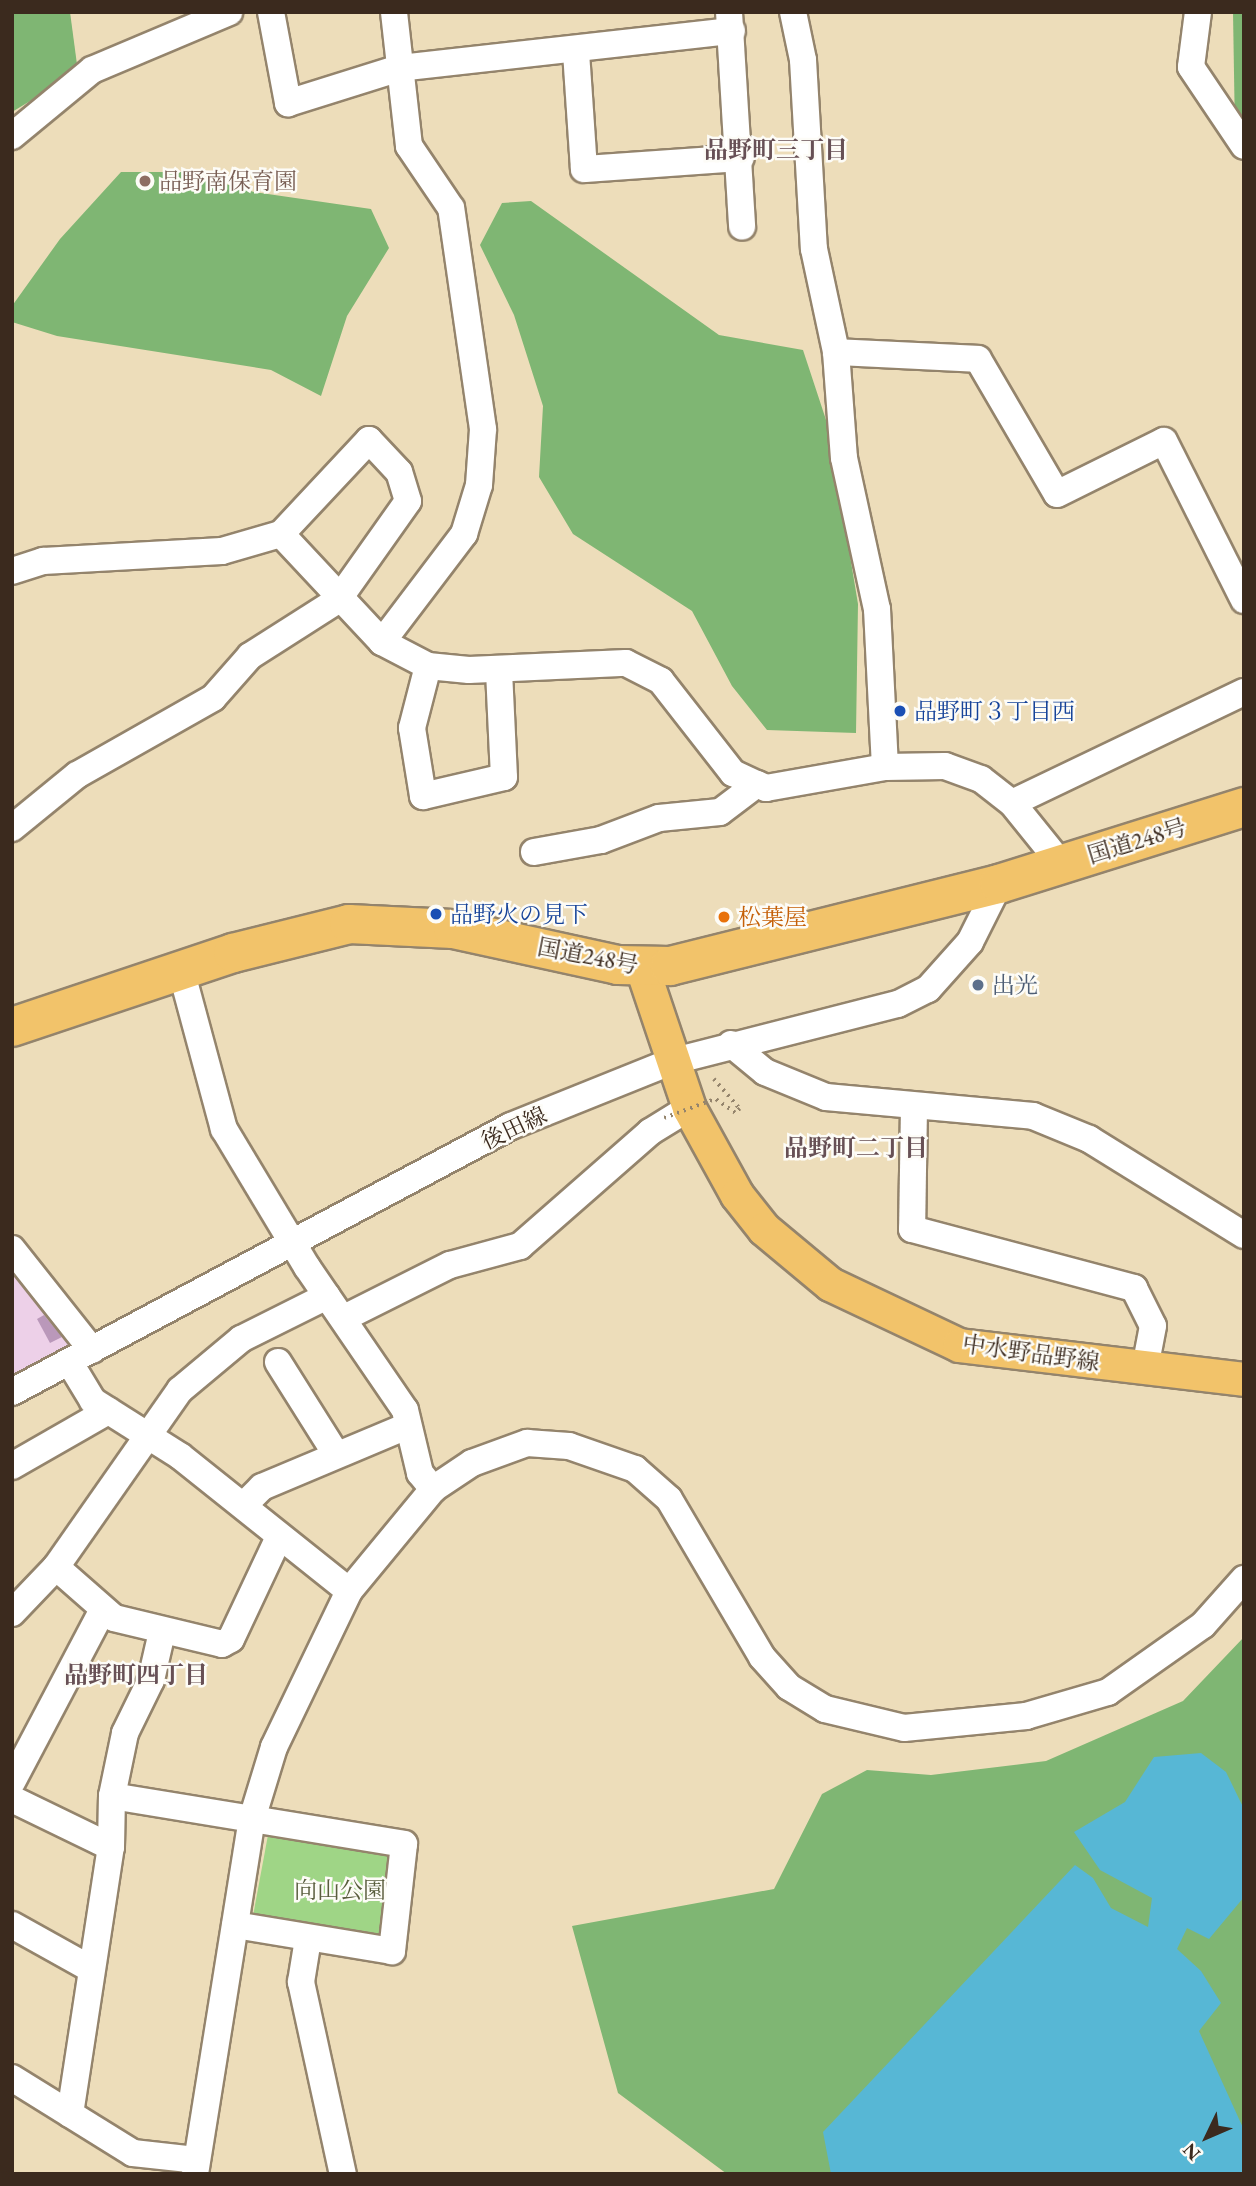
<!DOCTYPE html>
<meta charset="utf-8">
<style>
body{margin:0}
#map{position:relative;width:1256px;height:2186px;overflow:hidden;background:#edddba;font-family:"EB Garamond","Noto Serif JP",serif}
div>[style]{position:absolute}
.built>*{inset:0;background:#edd0e8}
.green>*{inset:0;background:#9fd586}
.forest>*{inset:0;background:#7fb673}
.water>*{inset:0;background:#57b7d5}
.building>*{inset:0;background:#ba98ba}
.path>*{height:3.5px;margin-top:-1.75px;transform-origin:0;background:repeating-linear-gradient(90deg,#94846c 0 2px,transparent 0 7px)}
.roads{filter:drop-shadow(2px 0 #94846c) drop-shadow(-2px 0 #94846c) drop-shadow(0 2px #94846c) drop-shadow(0 -2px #94846c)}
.minor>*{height:26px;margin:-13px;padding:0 13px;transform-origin:13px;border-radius:13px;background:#fff}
.major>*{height:33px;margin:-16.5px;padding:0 16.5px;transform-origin:16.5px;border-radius:16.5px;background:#f2c36a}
.highway>*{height:38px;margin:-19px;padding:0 19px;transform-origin:19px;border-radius:19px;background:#f2c36a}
.path-bridge>*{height:3.5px;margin-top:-1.75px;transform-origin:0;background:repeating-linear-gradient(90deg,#94846c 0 2px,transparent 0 7px)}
.dots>*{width:19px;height:19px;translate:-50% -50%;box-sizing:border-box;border:4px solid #fdfcf7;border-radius:50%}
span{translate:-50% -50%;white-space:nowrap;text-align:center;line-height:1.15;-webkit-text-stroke:5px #fdfcf7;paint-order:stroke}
.education-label{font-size:23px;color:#785e54}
.left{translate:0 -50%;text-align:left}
.transit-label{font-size:23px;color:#164399}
.street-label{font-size:23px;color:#3b2a1e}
.food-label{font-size:23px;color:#c56008}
.service-label{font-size:23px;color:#4e5e75}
.park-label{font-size:23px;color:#595d3d}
.neighbourhood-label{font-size:24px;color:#675055;font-weight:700}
.frame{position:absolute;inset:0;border:14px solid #3b2a1e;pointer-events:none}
.north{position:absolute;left:1172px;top:2102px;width:70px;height:70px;-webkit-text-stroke:5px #fdfcf7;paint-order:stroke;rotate:226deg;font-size:19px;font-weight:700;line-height:28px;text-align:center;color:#3b2a1e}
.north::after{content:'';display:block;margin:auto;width:24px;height:32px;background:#3b2a1e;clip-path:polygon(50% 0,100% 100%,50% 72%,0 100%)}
</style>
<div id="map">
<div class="built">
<i style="clip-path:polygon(12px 1261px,76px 1354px,12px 1388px)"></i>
</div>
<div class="green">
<i style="clip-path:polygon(268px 1835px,395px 1853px,380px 1940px,253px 1916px)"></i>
</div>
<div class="forest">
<i style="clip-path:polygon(12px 12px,70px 12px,78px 72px,12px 112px)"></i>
<i style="clip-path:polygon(1233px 12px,1244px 12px,1244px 160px,1235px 134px)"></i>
<i style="clip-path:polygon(121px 172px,183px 172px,254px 192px,371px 209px,389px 248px,347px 316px,321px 396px,271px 370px,57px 336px,12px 322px,12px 306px,60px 239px)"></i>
<i style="clip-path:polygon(531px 201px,719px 335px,803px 350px,829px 429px,858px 604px,856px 733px,767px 730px,732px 686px,692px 611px,573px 534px,539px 477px,543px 406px,514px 315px,480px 245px,502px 203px)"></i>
<i style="clip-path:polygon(1244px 1637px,1244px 2174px,727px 2174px,618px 2093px,572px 1926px,774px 1889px,822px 1794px,867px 1770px,931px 1775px,1046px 1761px,1183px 1701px)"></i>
</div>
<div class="water">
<i style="clip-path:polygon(1201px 1753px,1226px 1772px,1244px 1809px,1244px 1897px,1209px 1939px,1187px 1928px,1177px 1949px,1201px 1971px,1221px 2003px,1199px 2031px,1244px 2130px,1244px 2174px,831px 2174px,823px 2132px,1075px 1865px,1093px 1878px,1111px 1908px,1148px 1927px,1152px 1898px,1100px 1870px,1074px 1832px,1125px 1802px,1154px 1757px)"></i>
</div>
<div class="building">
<i style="clip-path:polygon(44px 1315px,62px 1337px,50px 1343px,37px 1319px)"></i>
</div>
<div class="path">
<i style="left:714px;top:1079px;width:40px;rotate:49deg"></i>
<i style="left:740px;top:1109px;width:6px;rotate:141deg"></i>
<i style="left:735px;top:1113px;width:24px;rotate:-145deg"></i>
</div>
<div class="roads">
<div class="minor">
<i style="left:271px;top:12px;width:93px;rotate:79.4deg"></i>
<i style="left:288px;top:103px;width:117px;rotate:-17.4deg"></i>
<i style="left:400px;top:68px;width:334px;rotate:-6.4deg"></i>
<i style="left:729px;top:12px;width:215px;rotate:86.5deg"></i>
<i style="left:793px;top:12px;width:49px;rotate:78.2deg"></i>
<i style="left:803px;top:60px;width:189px;rotate:86.7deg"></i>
<i style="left:814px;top:249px;width:105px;rotate:77.9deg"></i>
<i style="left:836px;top:352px;width:106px;rotate:85.7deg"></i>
<i style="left:844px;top:458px;width:155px;rotate:77.7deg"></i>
<i style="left:877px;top:609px;width:158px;rotate:87.1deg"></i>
<i style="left:1198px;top:12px;width:55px;rotate:97.3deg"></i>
<i style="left:1191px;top:67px;width:95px;rotate:56.1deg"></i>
<i style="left:576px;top:52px;width:117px;rotate:86.1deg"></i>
<i style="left:584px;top:169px;width:157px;rotate:-4deg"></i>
<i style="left:12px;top:136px;width:104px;rotate:-39.5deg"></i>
<i style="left:92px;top:70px;width:149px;rotate:-22.9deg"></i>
<i style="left:836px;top:352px;width:142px;rotate:2.8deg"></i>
<i style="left:978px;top:359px;width:156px;rotate:59.7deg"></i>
<i style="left:1057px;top:494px;width:119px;rotate:-26.4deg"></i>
<i style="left:1164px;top:441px;width:178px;rotate:63.3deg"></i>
<i style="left:12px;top:571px;width:33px;rotate:-18deg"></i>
<i style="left:43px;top:561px;width:179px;rotate:-3.2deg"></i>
<i style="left:222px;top:551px;width:61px;rotate:-16.1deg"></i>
<i style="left:281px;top:534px;width:148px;rotate:46.9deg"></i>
<i style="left:382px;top:642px;width:52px;rotate:27.6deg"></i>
<i style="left:428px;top:666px;width:41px;rotate:5.6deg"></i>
<i style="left:469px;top:670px;width:157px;rotate:-2.6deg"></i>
<i style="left:626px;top:663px;width:39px;rotate:27deg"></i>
<i style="left:661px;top:681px;width:117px;rotate:52deg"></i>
<i style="left:733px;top:773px;width:26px;rotate:25deg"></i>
<i style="left:757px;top:784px;width:10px;rotate:24deg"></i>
<i style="left:766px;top:788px;width:121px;rotate:-10deg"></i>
<i style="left:885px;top:767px;width:60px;rotate:-1deg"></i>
<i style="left:945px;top:766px;width:38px;rotate:20deg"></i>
<i style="left:981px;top:779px;width:39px;rotate:38deg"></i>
<i style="left:1012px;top:803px;width:80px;rotate:51.1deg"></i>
<i style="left:382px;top:642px;width:136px;rotate:-52.8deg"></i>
<i style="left:464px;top:534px;width:51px;rotate:-73deg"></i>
<i style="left:479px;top:485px;width:56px;rotate:-85.9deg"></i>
<i style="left:483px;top:429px;width:223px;rotate:-98.2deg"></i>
<i style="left:451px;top:208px;width:75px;rotate:-124.1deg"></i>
<i style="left:409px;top:146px;width:135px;rotate:-96.4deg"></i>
<i style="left:428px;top:666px;width:64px;rotate:104.5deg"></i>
<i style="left:412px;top:728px;width:69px;rotate:80.8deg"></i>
<i style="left:423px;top:796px;width:83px;rotate:-13.2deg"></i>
<i style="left:504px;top:777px;width:108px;rotate:-92.7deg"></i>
<i style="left:1012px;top:803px;width:257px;rotate:-25.6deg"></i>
<i style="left:12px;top:828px;width:84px;rotate:-39.2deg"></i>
<i style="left:77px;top:775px;width:156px;rotate:-29.5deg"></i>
<i style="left:213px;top:698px;width:56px;rotate:-48.6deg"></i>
<i style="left:250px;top:656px;width:104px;rotate:-32.5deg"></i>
<i style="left:338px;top:600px;width:121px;rotate:-54.7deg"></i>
<i style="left:408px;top:501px;width:30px;rotate:-107deg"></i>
<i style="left:399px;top:472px;width:44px;rotate:-133.2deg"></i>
<i style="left:369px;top:440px;width:129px;rotate:133.1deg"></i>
<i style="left:534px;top:852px;width:68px;rotate:-10.2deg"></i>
<i style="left:601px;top:840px;width:62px;rotate:-20.8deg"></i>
<i style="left:659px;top:818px;width:61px;rotate:-5.6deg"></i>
<i style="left:720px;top:812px;width:46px;rotate:-37.1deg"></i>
<i style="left:181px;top:970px;width:165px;rotate:74.9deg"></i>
<i style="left:224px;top:1129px;width:161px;rotate:59deg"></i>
<i style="left:307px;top:1267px;width:173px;rotate:55.6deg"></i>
<i style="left:405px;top:1410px;width:65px;rotate:76.6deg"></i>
<i style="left:420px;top:1473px;width:21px;rotate:51deg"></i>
<i style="left:731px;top:1044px;width:44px;rotate:39.5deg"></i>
<i style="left:765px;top:1072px;width:66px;rotate:22.3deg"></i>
<i style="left:826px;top:1097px;width:208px;rotate:5.2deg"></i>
<i style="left:1033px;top:1116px;width:61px;rotate:22.3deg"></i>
<i style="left:1089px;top:1139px;width:182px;rotate:31.8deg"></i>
<i style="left:914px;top:1107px;width:122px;rotate:90.9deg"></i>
<i style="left:912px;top:1229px;width:230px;rotate:14.9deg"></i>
<i style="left:1134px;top:1288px;width:42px;rotate:63.4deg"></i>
<i style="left:1153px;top:1326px;width:43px;rotate:100.8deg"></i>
<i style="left:12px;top:1249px;width:129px;rotate:51.6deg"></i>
<i style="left:344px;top:1318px;width:119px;rotate:-26.6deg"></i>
<i style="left:450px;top:1265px;width:73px;rotate:-15.2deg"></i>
<i style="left:520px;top:1246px;width:173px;rotate:-41.2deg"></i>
<i style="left:650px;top:1132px;width:46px;rotate:-31.6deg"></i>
<i style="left:278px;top:1362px;width:109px;rotate:57.8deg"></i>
<i style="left:70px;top:1363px;width:44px;rotate:58.8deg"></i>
<i style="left:93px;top:1401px;width:103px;rotate:32.3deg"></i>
<i style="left:180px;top:1456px;width:216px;rotate:38.6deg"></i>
<i style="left:12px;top:1392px;width:565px;rotate:-28.06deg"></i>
<i style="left:511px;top:1126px;width:171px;rotate:-21.9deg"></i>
<i style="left:670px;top:1062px;width:235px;rotate:-14.3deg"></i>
<i style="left:898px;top:1004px;width:34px;rotate:-27deg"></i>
<i style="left:928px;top:989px;width:63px;rotate:-48.2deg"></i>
<i style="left:970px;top:942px;width:65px;rotate:-63.4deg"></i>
<i style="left:12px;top:1466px;width:111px;rotate:-29.8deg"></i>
<i style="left:245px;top:1504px;width:24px;rotate:-45deg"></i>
<i style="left:262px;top:1487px;width:157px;rotate:-22.8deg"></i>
<i style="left:56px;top:1567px;width:77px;rotate:41.3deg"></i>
<i style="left:114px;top:1618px;width:111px;rotate:13.5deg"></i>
<i style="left:222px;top:1644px;width:10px;rotate:-29deg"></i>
<i style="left:231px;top:1639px;width:110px;rotate:-64.8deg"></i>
<i style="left:12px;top:1613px;width:64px;rotate:-46.3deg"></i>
<i style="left:56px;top:1567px;width:216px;rotate:-55deg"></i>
<i style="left:180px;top:1390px;width:80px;rotate:-39.9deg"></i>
<i style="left:241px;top:1339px;width:96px;rotate:-26.6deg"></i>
<i style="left:12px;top:1782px;width:193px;rotate:-62.2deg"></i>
<i style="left:112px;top:1796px;width:296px;rotate:9.3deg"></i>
<i style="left:404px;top:1844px;width:108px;rotate:96.4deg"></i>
<i style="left:392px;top:1951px;width:159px;rotate:-170.6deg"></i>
<i style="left:12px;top:1799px;width:110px;rotate:25.9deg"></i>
<i style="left:12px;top:1925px;width:90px;rotate:29.1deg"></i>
<i style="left:308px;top:1939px;width:44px;rotate:99.2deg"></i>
<i style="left:301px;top:1982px;width:197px;rotate:77.7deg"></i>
<i style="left:12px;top:2078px;width:142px;rotate:31.8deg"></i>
<i style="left:133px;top:2153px;width:63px;rotate:6.3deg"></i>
<i style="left:70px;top:2114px;width:270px;rotate:-81.3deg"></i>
<i style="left:111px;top:1847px;width:51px;rotate:-88.9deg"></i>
<i style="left:112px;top:1796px;width:64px;rotate:-78.3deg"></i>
<i style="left:125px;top:1733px;width:59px;rotate:-63.9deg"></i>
<i style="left:151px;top:1680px;width:49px;rotate:-77.1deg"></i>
<i style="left:195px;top:2174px;width:360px;rotate:-80.9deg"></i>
<i style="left:252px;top:1819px;width:75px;rotate:-73deg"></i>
<i style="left:274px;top:1747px;width:173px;rotate:-64.3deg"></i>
<i style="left:349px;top:1591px;width:132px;rotate:-50.5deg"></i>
<i style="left:433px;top:1489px;width:47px;rotate:-33.7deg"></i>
<i style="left:472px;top:1463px;width:59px;rotate:-20deg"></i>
<i style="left:527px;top:1443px;width:42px;rotate:4.1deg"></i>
<i style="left:569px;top:1446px;width:70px;rotate:19.2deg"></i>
<i style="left:635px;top:1469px;width:45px;rotate:41.4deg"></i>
<i style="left:669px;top:1499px;width:183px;rotate:59.5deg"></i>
<i style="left:762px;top:1657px;width:40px;rotate:48deg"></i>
<i style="left:789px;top:1687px;width:42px;rotate:31.4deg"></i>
<i style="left:825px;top:1709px;width:81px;rotate:13.5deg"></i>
<i style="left:904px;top:1728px;width:123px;rotate:-5.6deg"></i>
<i style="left:1026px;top:1716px;width:85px;rotate:-16.3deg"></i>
<i style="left:1108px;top:1692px;width:116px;rotate:-35.2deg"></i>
<i style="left:1203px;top:1625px;width:62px;rotate:-48.3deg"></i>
</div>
<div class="major">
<i style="left:642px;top:968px;width:148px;rotate:71.4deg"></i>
<i style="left:689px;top:1108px;width:99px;rotate:61.1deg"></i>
<i style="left:737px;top:1195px;width:43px;rotate:51.5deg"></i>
<i style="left:764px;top:1229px;width:86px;rotate:39.8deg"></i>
<i style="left:830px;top:1284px;width:143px;rotate:25.3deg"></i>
<i style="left:959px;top:1345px;width:287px;rotate:6.8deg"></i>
</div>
<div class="highway">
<i style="left:12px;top:1027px;width:233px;rotate:-18.5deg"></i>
<i style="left:233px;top:953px;width:120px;rotate:-14deg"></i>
<i style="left:349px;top:924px;width:104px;rotate:2.8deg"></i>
<i style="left:453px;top:929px;width:169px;rotate:12.3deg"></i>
<i style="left:618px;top:965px;width:52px;rotate:1.1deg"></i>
<i style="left:670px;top:966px;width:339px;rotate:-14deg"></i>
<i style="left:999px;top:884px;width:257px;rotate:-17.4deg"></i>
</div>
</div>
<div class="path-bridge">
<i style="left:664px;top:1118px;width:54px;rotate:-20.4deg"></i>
</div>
<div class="dots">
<i style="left:145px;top:181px;background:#8d6e63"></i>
<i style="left:900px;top:711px;background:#1a4fb4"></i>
<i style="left:436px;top:914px;background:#1a4fb4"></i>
<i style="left:724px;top:917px;background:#e8710a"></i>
<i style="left:978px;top:985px;background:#5c6f8a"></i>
</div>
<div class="education-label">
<span class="left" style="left:159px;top:181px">品野南保育園</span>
</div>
<div class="transit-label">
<span class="left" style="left:914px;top:711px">品野町３丁目西</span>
<span class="left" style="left:450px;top:914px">品野火の見下</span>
</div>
<div class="street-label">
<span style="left:1137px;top:841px;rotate:-17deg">国道248号</span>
<span style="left:588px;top:956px;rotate:11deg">国道248号</span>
<span style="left:514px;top:1128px;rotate:-25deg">後田線</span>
<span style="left:1031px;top:1353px;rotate:8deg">中水野品野線</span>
</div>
<div class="food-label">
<span class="left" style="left:738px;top:917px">松葉屋</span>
</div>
<div class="service-label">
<span class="left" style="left:992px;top:985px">出光</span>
</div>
<div class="park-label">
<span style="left:340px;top:1890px">向山公園</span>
</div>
<div class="neighbourhood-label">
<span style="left:776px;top:150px">品野町三丁目</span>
<span style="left:856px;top:1148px">品野町二丁目</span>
<span style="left:136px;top:1675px">品野町四丁目</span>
</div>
<div class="frame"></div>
<div class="north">N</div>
</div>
